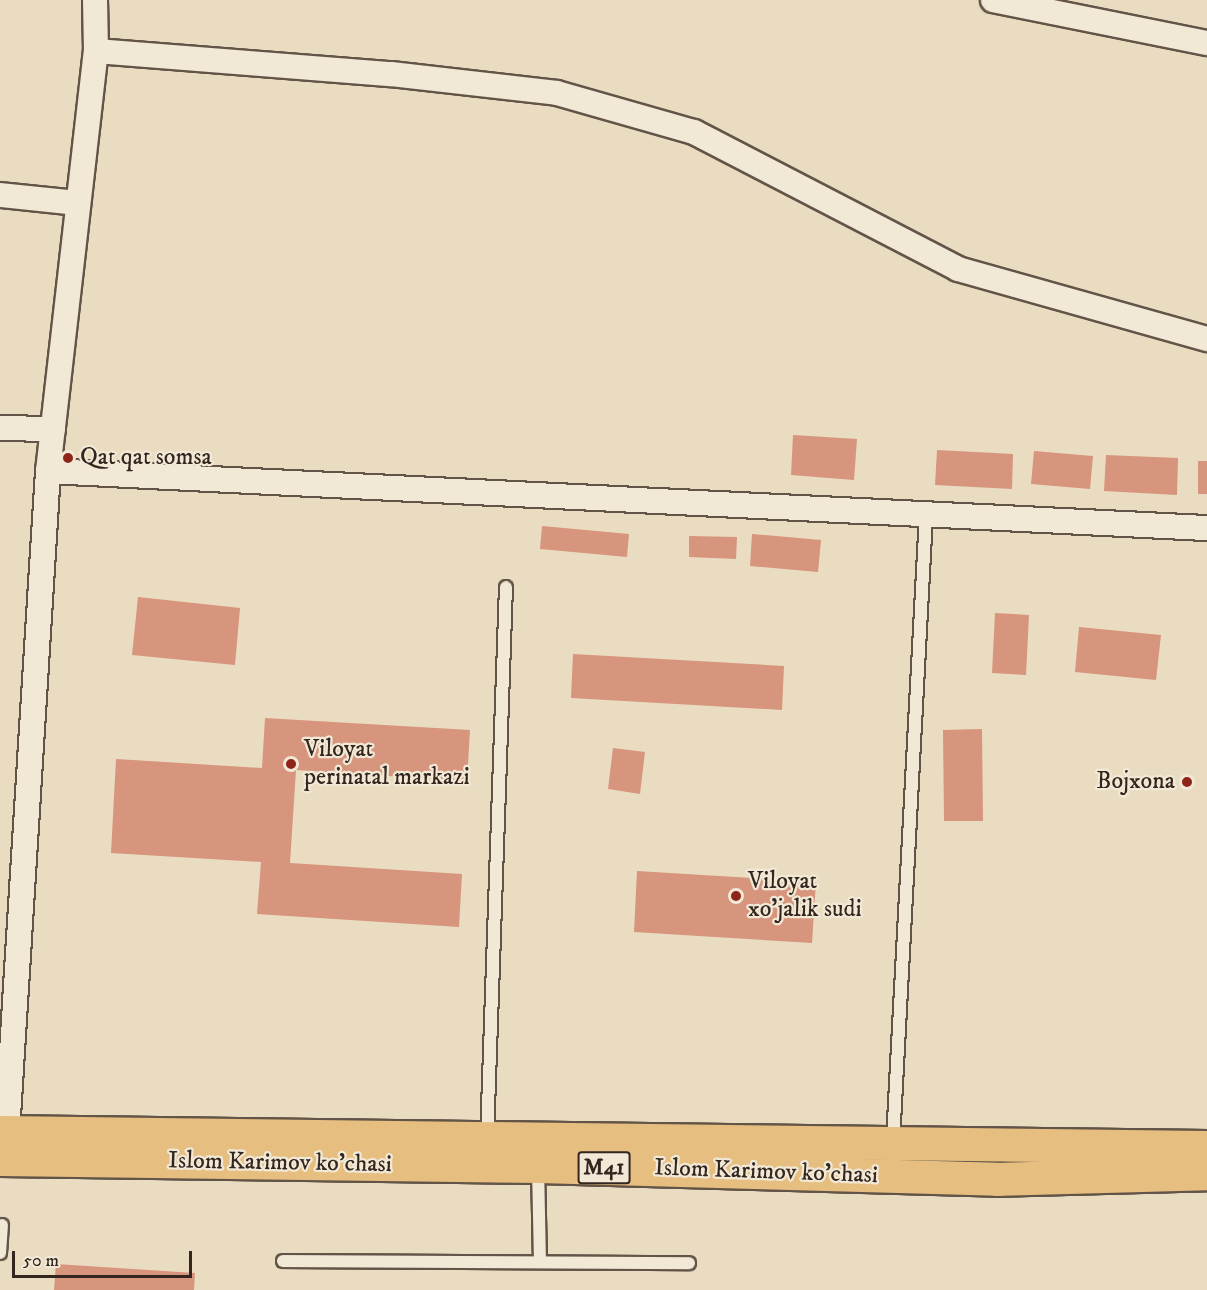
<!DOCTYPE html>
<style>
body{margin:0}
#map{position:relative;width:1207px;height:1290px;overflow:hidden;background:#eadcc0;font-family:"IM FELL DW Pica",serif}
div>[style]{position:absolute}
.building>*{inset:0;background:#d6957c}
.roads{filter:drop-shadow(2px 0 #625447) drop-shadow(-2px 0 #625447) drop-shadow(0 2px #625447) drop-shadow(0 -2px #625447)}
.service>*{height:12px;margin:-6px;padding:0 6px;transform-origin:6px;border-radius:6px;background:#f1e8d6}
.minor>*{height:24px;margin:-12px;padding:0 12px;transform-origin:12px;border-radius:12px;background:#f1e8d6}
.primary>*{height:33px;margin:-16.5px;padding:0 16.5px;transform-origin:16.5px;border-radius:16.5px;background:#e5be80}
.dots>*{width:16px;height:16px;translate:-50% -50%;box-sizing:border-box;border:3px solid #f1e8d6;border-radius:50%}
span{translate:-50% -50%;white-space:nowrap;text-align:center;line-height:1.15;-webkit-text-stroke:4.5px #f1e8d6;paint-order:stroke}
.shield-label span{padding:2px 4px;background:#f1e8d6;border:2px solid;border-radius:4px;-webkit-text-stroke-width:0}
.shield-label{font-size:22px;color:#34261f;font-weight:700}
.poi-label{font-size:24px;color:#34261f}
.left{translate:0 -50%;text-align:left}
.right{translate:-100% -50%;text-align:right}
.street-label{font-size:24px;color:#34261f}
.scale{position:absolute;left:12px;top:1251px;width:180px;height:27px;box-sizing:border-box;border:3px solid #34261f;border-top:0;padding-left:8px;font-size:18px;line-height:21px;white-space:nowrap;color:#34261f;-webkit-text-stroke:4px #f1e8d6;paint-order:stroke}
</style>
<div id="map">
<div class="building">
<i style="clip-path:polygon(793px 435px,857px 439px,854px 480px,791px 475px)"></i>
<i style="clip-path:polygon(937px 450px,1013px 454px,1012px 489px,935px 485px)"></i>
<i style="clip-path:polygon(1034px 451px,1093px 456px,1090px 489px,1031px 484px)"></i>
<i style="clip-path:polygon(1106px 455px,1178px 458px,1177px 495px,1104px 491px)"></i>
<i style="clip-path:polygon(1198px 461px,1207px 461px,1207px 494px,1198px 494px)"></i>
<i style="clip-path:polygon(542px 526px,629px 534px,627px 557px,540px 549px)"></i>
<i style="clip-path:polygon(752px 534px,821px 540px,818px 572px,750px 566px)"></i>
<i style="clip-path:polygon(689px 536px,737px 537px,736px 559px,689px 557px)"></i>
<i style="clip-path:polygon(138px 597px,240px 608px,235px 665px,132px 655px)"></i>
<i style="clip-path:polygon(995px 613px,1029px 615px,1026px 675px,992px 673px)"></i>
<i style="clip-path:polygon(1079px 627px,1161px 635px,1156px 680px,1075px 672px)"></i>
<i style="clip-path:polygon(573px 654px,784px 666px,782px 710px,571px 698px)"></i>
<i style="clip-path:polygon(265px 718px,470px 730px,467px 781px,296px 770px,290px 863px,462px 874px,459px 927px,257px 914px,261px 862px,111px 853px,116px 759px,262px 768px)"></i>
<i style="clip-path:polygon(982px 729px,983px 821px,944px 821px,943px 730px)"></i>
<i style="clip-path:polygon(613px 748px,645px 752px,640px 794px,608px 789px)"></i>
<i style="clip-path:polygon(637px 871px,816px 882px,812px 943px,634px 932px)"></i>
<i style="clip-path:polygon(56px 1264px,195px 1273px,194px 1290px,54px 1290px)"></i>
</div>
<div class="roads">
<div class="service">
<i style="left:487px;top:1138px;width:551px;rotate:-88.03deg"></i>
<i style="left:893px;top:1141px;width:626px;rotate:-86.98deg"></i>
<i style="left:538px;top:1167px;width:95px;rotate:88.8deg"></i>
<i style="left:0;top:1253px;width:28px;rotate:-86deg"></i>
<i style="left:283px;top:1261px;width:406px;rotate:0.3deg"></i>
</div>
<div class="minor">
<i style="left:993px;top:0;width:218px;rotate:11.4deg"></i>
<i style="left:96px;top:51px;width:296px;rotate:4.5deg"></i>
<i style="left:391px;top:74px;width:167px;rotate:6.5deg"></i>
<i style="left:557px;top:93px;width:142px;rotate:15.9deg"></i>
<i style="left:694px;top:132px;width:297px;rotate:27.4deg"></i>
<i style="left:958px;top:269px;width:259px;rotate:15.7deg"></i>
<i style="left:0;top:195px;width:78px;rotate:5.9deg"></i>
<i style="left:0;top:428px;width:53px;rotate:1.1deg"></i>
<i style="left:48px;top:471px;width:1160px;rotate:2.82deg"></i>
<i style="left:7px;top:1132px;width:662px;rotate:-86.45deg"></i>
<i style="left:48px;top:471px;width:423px;rotate:-83.5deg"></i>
<i style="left:96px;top:51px;width:51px;rotate:-91.1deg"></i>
</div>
<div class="primary">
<i style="left:0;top:1132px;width:1207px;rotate:0.71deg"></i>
<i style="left:0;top:1159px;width:538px;rotate:0.75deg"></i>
<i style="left:538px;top:1166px;width:459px;rotate:1.6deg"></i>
<i style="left:997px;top:1179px;width:210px;rotate:-1.6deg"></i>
</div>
</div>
<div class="dots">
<i style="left:68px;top:458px;background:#8f2418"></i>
<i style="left:291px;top:764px;background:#8f2418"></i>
<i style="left:1187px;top:782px;background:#8f2418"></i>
<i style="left:736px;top:896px;background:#8f2418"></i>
</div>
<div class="shield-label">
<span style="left:604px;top:1168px">M41</span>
</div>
<div class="poi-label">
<span class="left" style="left:80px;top:458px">Qat qat somsa</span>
<span class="left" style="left:304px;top:764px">Viloyat<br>perinatal markazi</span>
<span class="right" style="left:1175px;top:782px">Bojxona</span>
<span class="left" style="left:748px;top:896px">Viloyat<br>xo'jalik sudi</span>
</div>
<div class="street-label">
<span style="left:280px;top:1163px;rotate:1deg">Islom Karimov ko'chasi</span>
<span style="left:766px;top:1172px;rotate:2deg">Islom Karimov ko'chasi</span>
</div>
<div class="scale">50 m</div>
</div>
